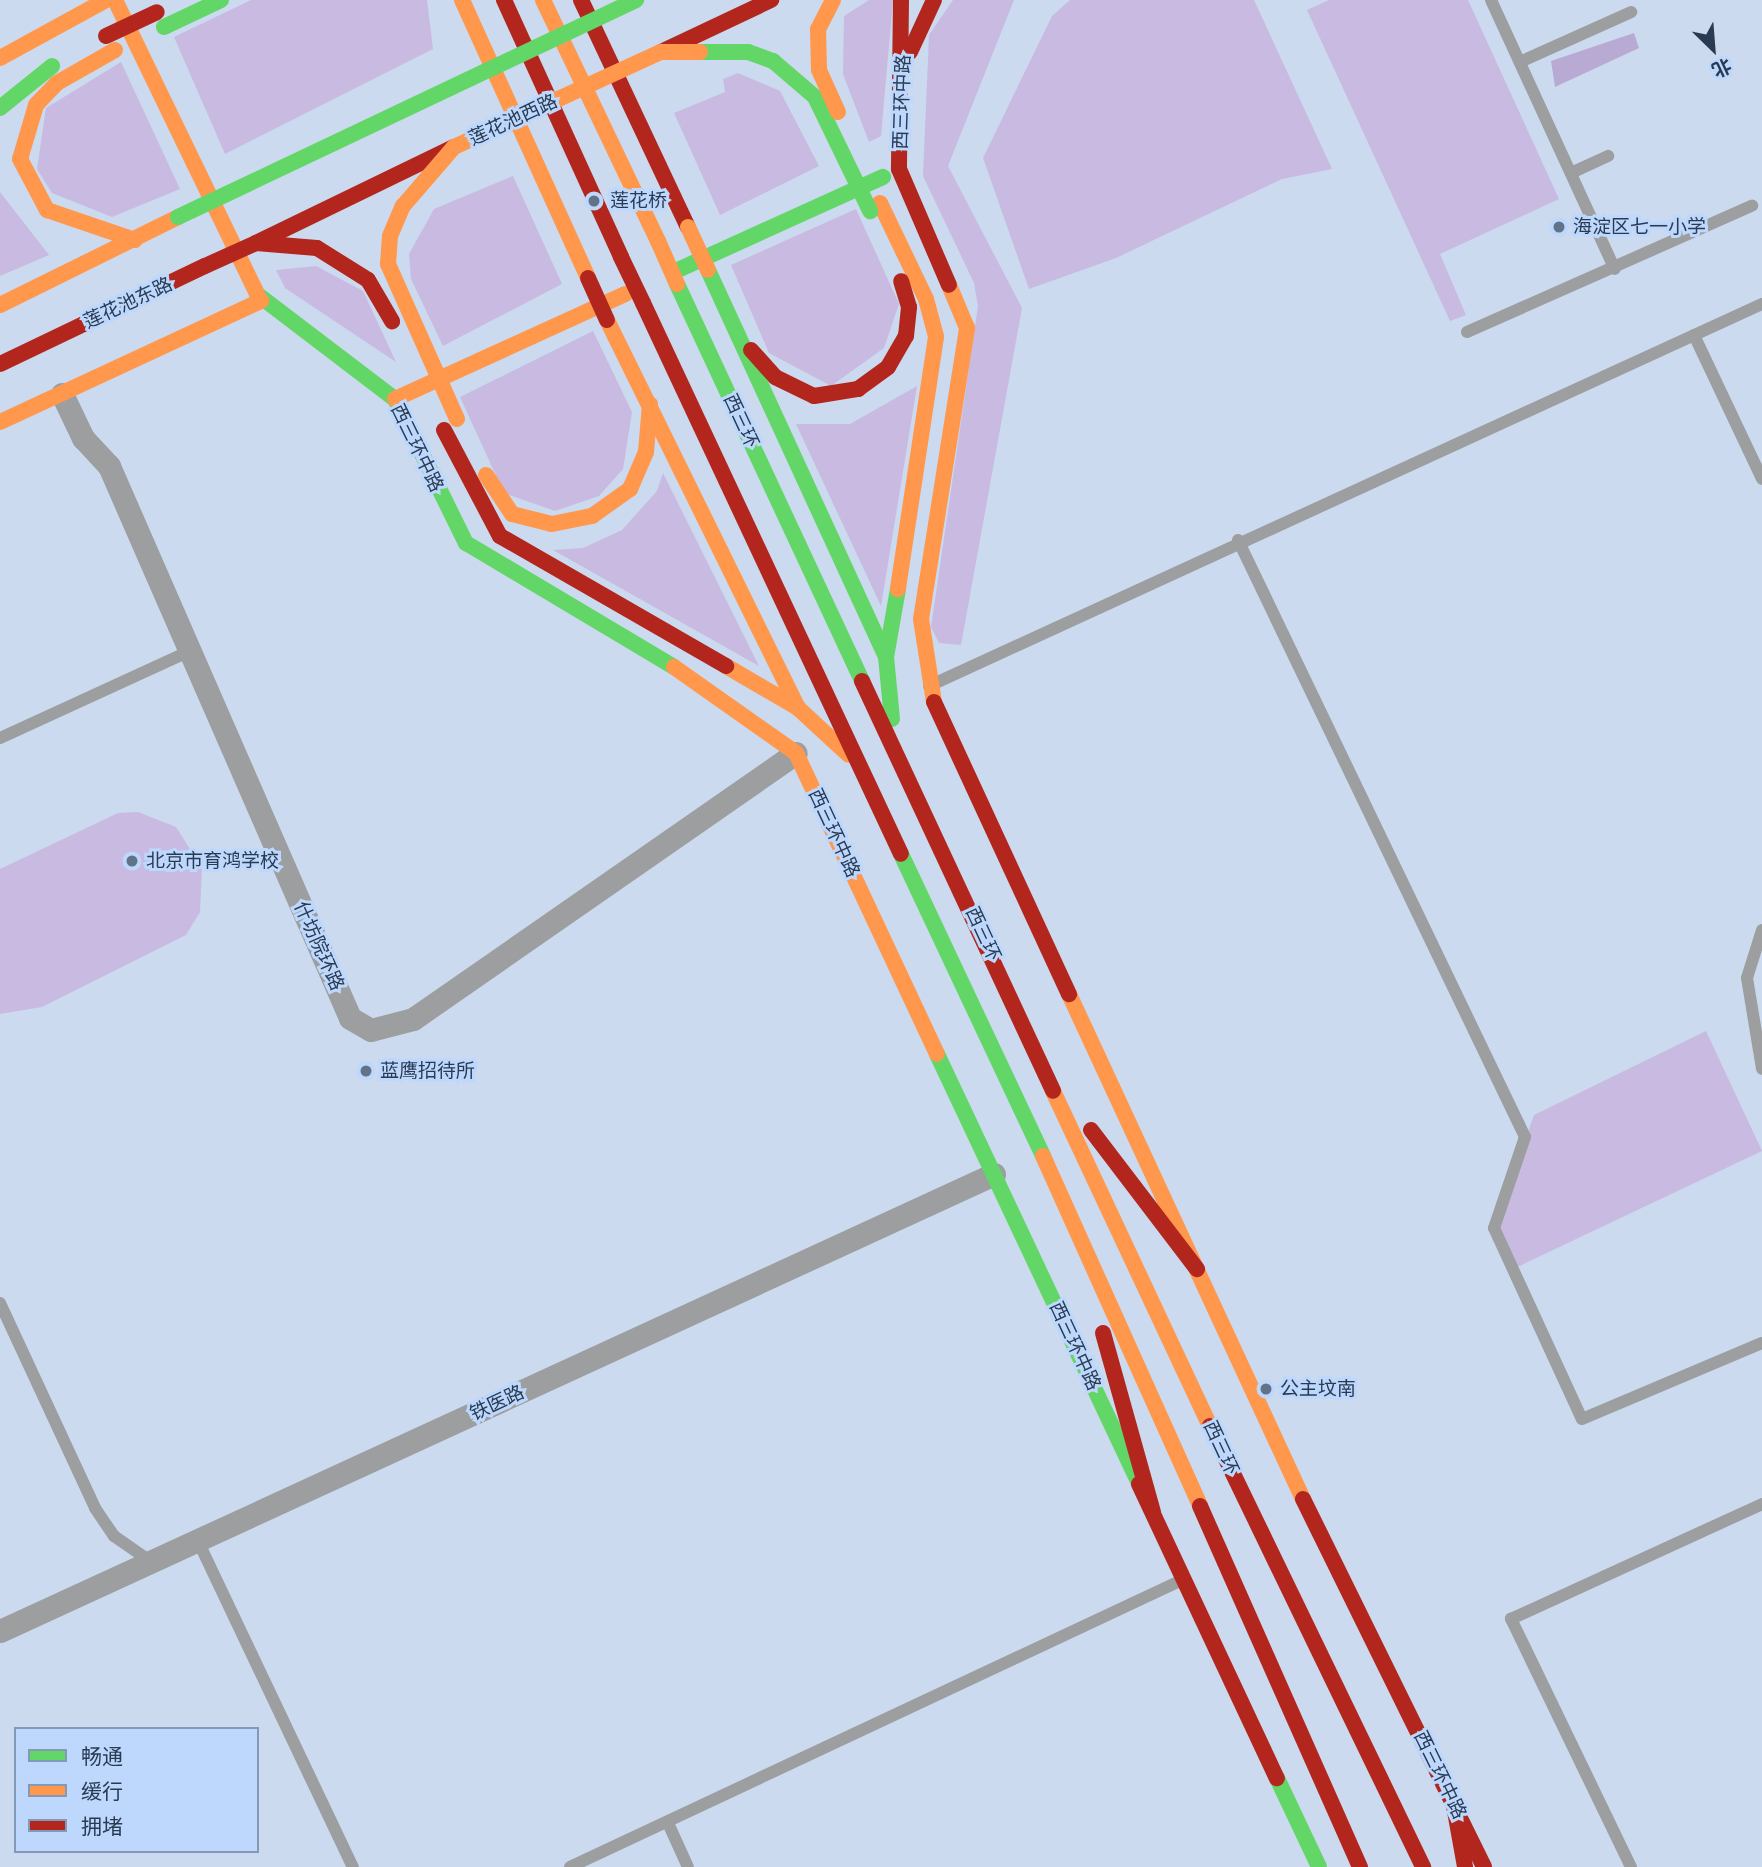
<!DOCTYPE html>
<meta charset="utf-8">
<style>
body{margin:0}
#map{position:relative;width:1762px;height:1867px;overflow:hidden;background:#cbdaee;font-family:"Archivo Narrow","Noto Sans SC",sans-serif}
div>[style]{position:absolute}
.green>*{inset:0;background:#c9bae1}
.forest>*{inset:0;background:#b9aad3}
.lane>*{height:12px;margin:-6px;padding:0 6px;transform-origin:6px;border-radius:6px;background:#9c9e9f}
.street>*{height:23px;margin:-11.5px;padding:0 11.5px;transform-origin:11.5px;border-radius:11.5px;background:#9c9e9f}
.fast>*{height:16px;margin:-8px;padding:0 8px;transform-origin:8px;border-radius:8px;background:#63d668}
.slow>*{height:16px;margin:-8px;padding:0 8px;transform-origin:8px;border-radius:8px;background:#ff974d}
.jam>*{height:16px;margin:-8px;padding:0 8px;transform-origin:8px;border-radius:8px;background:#b3261e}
.fast-bridge>*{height:16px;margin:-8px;padding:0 8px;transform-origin:8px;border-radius:8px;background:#63d668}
.slow-bridge>*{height:16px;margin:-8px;padding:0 8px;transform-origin:8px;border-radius:8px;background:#ff974d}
.jam-bridge>*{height:16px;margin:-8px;padding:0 8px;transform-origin:8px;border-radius:8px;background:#b3261e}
.dots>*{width:19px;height:19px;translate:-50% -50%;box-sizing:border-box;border:4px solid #bdd8fc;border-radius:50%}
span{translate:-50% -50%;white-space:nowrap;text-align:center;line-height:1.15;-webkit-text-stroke:6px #bdd8fc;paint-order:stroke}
.street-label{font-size:19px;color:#293b53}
.poi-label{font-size:19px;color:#293b53}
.left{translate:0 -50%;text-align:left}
.legend{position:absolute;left:14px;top:1727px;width:245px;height:126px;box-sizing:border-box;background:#bdd8fc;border:2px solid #8299b8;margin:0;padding:9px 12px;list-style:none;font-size:21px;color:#293b53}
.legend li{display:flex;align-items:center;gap:14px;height:35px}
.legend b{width:35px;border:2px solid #8299b8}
.north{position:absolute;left:1678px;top:14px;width:70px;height:70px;-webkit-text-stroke:5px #bdd8fc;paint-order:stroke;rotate:155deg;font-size:19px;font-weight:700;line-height:28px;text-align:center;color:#293b53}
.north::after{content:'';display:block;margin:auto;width:24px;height:32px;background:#293b53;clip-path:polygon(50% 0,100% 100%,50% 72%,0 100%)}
</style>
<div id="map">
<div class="green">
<i style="clip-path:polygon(251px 0,427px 0,433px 49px,225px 154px,174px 37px)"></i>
<i style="clip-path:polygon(869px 0,893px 0,881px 136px,869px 142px,843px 74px,844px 16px)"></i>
<i style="clip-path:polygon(953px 0,1014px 0,948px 166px,1022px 308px,961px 645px,939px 643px,931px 627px,978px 306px,974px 283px,923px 176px,929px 35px)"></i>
<i style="clip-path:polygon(1070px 0,1254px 0,1332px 169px,1282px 179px,1116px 258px,1029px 289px,983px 158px,1052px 16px)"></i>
<i style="clip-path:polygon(1329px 0,1468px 0,1559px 199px,1440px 254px,1466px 315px,1450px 321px,1307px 10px)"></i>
<i style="clip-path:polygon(121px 62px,180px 189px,112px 217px,52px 193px,37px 169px,46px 108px)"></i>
<i style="clip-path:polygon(738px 73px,780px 91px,819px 166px,720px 215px,674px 113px,725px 92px,723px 79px)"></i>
<i style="clip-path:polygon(513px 176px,562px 284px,443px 346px,411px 279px,409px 254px,434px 209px)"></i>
<i style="clip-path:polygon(0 192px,49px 255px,0 276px)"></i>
<i style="clip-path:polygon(856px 209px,899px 304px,884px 348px,831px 386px,769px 353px,731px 265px)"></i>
<i style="clip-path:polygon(316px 266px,363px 291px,396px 362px,285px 288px,276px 270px)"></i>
<i style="clip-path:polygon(593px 331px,632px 412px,623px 469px,599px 496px,555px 511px,504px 493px,460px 397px)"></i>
<i style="clip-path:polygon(917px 386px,881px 606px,796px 424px,850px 424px)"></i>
<i style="clip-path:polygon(663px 473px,759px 666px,553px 550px,583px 548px,622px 530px,657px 491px)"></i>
<i style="clip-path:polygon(138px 812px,176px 827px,202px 868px,200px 912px,186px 935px,42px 1007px,0 1014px,0 869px,118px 813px)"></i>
<i style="clip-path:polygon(1706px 1031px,1762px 1151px,1511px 1270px,1494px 1228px,1534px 1115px)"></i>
</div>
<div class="forest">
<i style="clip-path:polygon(1634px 33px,1639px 48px,1555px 87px,1551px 61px)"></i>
</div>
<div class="lane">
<i style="left:1491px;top:0;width:296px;rotate:65.3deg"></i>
<i style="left:1520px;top:62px;width:122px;rotate:-24.2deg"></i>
<i style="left:1571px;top:173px;width:41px;rotate:-24.7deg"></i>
<i style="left:1467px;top:332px;width:312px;rotate:-23.9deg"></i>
<i style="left:1694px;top:335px;width:159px;rotate:64.7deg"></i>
<i style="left:1238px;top:540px;width:662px;rotate:64.32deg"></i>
<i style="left:1525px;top:1137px;width:96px;rotate:108.8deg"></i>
<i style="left:1494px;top:1228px;width:210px;rotate:65.3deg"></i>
<i style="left:1582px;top:1419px;width:195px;rotate:-22.9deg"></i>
<i style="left:929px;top:686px;width:916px;rotate:-24.64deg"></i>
<i style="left:0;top:738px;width:207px;rotate:-24.6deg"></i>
<i style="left:1762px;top:930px;width:50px;rotate:107.4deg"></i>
<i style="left:1747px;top:978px;width:92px;rotate:80.6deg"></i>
<i style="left:0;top:1303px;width:226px;rotate:65.1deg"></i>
<i style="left:95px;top:1508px;width:34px;rotate:56deg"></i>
<i style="left:114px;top:1536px;width:44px;rotate:34.8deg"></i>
<i style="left:198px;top:1541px;width:361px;rotate:64.6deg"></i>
<i style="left:668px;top:1823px;width:48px;rotate:65.6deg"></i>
<i style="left:570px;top:1867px;width:678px;rotate:-25.13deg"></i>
<i style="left:1631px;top:1867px;width:276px;rotate:-115.8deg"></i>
<i style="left:1511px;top:1619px;width:276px;rotate:-24.6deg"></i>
</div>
<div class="street">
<i style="left:62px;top:394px;width:49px;rotate:64.5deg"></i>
<i style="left:83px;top:438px;width:38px;rotate:47deg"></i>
<i style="left:109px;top:466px;width:602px;rotate:66.41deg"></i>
<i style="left:350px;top:1018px;width:24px;rotate:30deg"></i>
<i style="left:371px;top:1030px;width:43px;rotate:-14.7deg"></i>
<i style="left:413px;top:1019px;width:466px;rotate:-34.8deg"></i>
<i style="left:0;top:1631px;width:1094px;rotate:-24.69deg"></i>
</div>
<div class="fast">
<i style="left:164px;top:27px;width:63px;rotate:-25.3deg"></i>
<i style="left:0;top:108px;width:67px;rotate:-38.9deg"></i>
<i style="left:680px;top:269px;width:223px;rotate:-24.4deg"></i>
<i style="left:708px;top:270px;width:426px;rotate:65.3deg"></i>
<i style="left:677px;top:284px;width:438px;rotate:65deg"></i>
<i style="left:257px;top:294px;width:173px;rotate:37.3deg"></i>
<i style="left:395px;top:399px;width:161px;rotate:63.8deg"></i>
<i style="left:466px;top:543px;width:242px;rotate:30.8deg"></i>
<i style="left:892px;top:719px;width:62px;rotate:-95.5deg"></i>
<i style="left:886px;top:657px;width:69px;rotate:-80deg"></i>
<i style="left:901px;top:854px;width:334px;rotate:64.8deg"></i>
<i style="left:937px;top:1054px;width:475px;rotate:64.8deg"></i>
<i style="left:1277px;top:1778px;width:98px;rotate:64.7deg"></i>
</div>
<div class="slow">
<i style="left:115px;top:0;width:326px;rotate:64.2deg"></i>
<i style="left:462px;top:0;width:305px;rotate:65.6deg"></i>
<i style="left:543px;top:0;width:267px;rotate:64.5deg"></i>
<i style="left:115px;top:50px;width:67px;rotate:150.4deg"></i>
<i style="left:57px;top:83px;width:30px;rotate:134deg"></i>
<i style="left:36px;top:105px;width:56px;rotate:106.5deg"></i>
<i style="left:20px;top:159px;width:58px;rotate:62.1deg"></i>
<i style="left:47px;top:210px;width:93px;rotate:18.8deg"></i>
<i style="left:0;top:58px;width:121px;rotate:-28.7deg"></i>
<i style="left:880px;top:203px;width:106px;rotate:64.4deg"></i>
<i style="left:926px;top:299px;width:39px;rotate:75deg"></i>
<i style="left:936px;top:337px;width:255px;rotate:98.6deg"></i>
<i style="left:0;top:305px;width:199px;rotate:-26.3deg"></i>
<i style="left:607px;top:320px;width:432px;rotate:63.8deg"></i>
<i style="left:395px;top:399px;width:253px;rotate:-24.5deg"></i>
<i style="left:0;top:422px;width:288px;rotate:-24.9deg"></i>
<i style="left:486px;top:475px;width:47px;rotate:56.3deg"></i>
<i style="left:512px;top:514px;width:41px;rotate:14deg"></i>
<i style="left:552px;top:524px;width:41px;rotate:-11.3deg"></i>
<i style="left:592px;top:516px;width:47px;rotate:-35.4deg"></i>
<i style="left:630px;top:489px;width:40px;rotate:-66.6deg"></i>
<i style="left:646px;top:452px;width:48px;rotate:-85.2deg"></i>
<i style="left:726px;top:666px;width:83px;rotate:30.3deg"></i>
<i style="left:798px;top:708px;width:69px;rotate:42.7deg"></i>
<i style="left:674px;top:667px;width:149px;rotate:35.2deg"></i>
<i style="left:796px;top:753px;width:332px;rotate:64.9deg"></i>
<i style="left:934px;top:702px;width:84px;rotate:-98.9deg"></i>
<i style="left:921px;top:619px;width:295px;rotate:-81deg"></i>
<i style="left:967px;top:328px;width:47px;rotate:-112.7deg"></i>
<i style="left:1069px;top:994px;width:557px;rotate:65.14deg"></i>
<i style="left:1053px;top:1091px;width:370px;rotate:64.9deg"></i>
<i style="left:1043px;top:1156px;width:384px;rotate:65.8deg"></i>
</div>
<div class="jam">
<i style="left:504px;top:0;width:282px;rotate:65.5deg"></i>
<i style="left:581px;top:0;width:251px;rotate:64.8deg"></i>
<i style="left:901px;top:0;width:169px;rotate:90.7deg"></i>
<i style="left:899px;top:169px;width:126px;rotate:66.7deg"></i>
<i style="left:661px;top:52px;width:122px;rotate:-25.3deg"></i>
<i style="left:910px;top:52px;width:57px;rotate:-65.2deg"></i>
<i style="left:256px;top:243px;width:220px;rotate:-25.9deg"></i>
<i style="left:643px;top:303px;width:608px;rotate:64.91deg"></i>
<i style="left:751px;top:350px;width:36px;rotate:48deg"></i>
<i style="left:775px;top:377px;width:43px;rotate:26deg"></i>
<i style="left:814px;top:396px;width:45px;rotate:-9deg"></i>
<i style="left:858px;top:389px;width:37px;rotate:-36deg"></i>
<i style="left:888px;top:367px;width:36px;rotate:-60deg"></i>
<i style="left:906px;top:336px;width:29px;rotate:-84deg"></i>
<i style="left:909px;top:307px;width:27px;rotate:-107deg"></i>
<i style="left:0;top:364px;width:227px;rotate:-25.6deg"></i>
<i style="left:444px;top:430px;width:120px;rotate:62.2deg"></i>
<i style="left:500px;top:536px;width:261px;rotate:29.9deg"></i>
<i style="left:862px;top:681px;width:452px;rotate:65deg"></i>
<i style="left:934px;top:702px;width:322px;rotate:65.2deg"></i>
<i style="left:1091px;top:1130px;width:175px;rotate:52.7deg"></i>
<i style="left:1103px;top:1333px;width:186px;rotate:74.4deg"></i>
<i style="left:1210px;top:1426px;width:490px;rotate:64.2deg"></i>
<i style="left:1139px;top:1484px;width:325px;rotate:64.9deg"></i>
<i style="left:1303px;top:1499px;width:410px;rotate:63.8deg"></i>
<i style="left:1200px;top:1506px;width:395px;rotate:66.1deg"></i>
<i style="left:1453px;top:1800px;width:68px;rotate:79.8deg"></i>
</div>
<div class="fast-bridge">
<i style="left:700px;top:52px;width:48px"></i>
<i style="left:748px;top:52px;width:27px;rotate:20deg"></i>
<i style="left:773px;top:61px;width:55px;rotate:40.6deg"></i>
<i style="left:815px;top:97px;width:127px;rotate:64.2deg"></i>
<i style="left:178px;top:217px;width:507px;rotate:-25.35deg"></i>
</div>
<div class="slow-bridge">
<i style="left:833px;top:0;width:33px;rotate:117deg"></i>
<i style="left:818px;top:29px;width:41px;rotate:88.6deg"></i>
<i style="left:819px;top:70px;width:46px;rotate:65.7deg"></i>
<i style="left:688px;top:227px;width:47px;rotate:65.1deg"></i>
<i style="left:658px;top:241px;width:47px;rotate:66.2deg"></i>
<i style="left:457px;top:419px;width:170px;rotate:-114deg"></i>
<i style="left:388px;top:264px;width:28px;rotate:-86deg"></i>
<i style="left:390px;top:236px;width:33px;rotate:-67deg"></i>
<i style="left:403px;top:206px;width:78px;rotate:-49.2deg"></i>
<i style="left:454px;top:147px;width:228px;rotate:-24.7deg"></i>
<i style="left:661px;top:52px;width:39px"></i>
</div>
<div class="jam-bridge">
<i style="left:106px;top:36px;width:56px;rotate:-25.2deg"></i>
<i style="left:621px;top:257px;width:51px;rotate:64.4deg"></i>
<i style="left:205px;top:266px;width:56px;rotate:-24.3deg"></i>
<i style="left:256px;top:243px;width:61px;rotate:4.7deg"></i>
<i style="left:317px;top:248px;width:60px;rotate:32.1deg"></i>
<i style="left:368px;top:280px;width:48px;rotate:59.7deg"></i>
<i style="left:588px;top:278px;width:46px;rotate:65.7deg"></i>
</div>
<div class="dots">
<i style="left:594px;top:201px;background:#627389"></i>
<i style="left:1559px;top:227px;background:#627389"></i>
<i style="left:132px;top:861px;background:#627389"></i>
<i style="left:366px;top:1071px;background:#627389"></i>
<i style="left:1266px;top:1389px;background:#627389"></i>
</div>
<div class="street-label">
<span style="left:902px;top:102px;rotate:-88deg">西三环中路</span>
<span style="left:513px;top:120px;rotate:-25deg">莲花池西路</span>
<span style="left:128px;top:303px;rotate:-25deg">莲花池东路</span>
<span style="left:741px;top:421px;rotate:65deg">西三环</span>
<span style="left:417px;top:448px;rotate:64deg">西三环中路</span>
<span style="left:834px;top:833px;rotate:65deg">西三环中路</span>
<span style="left:983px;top:934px;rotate:65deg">西三环</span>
<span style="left:319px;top:946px;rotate:66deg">什坊院环路</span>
<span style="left:1075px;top:1346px;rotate:65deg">西三环中路</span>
<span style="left:497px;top:1403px;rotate:-25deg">铁医路</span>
<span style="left:1221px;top:1448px;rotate:65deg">西三环</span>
<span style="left:1440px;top:1775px;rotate:64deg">西三环中路</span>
</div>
<div class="poi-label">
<span class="left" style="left:610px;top:201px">莲花桥</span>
<span class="left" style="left:1573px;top:227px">海淀区七一小学</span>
<span class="left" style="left:146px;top:861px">北京市育鸿学校</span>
<span class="left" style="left:380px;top:1071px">蓝鹰招待所</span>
<span class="left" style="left:1280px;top:1389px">公主坟南</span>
</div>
<ul class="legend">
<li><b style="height:9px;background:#63d668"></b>畅通</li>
<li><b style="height:9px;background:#ff974d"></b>缓行</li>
<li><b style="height:9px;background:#b3261e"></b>拥堵</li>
</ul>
<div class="north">北</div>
</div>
